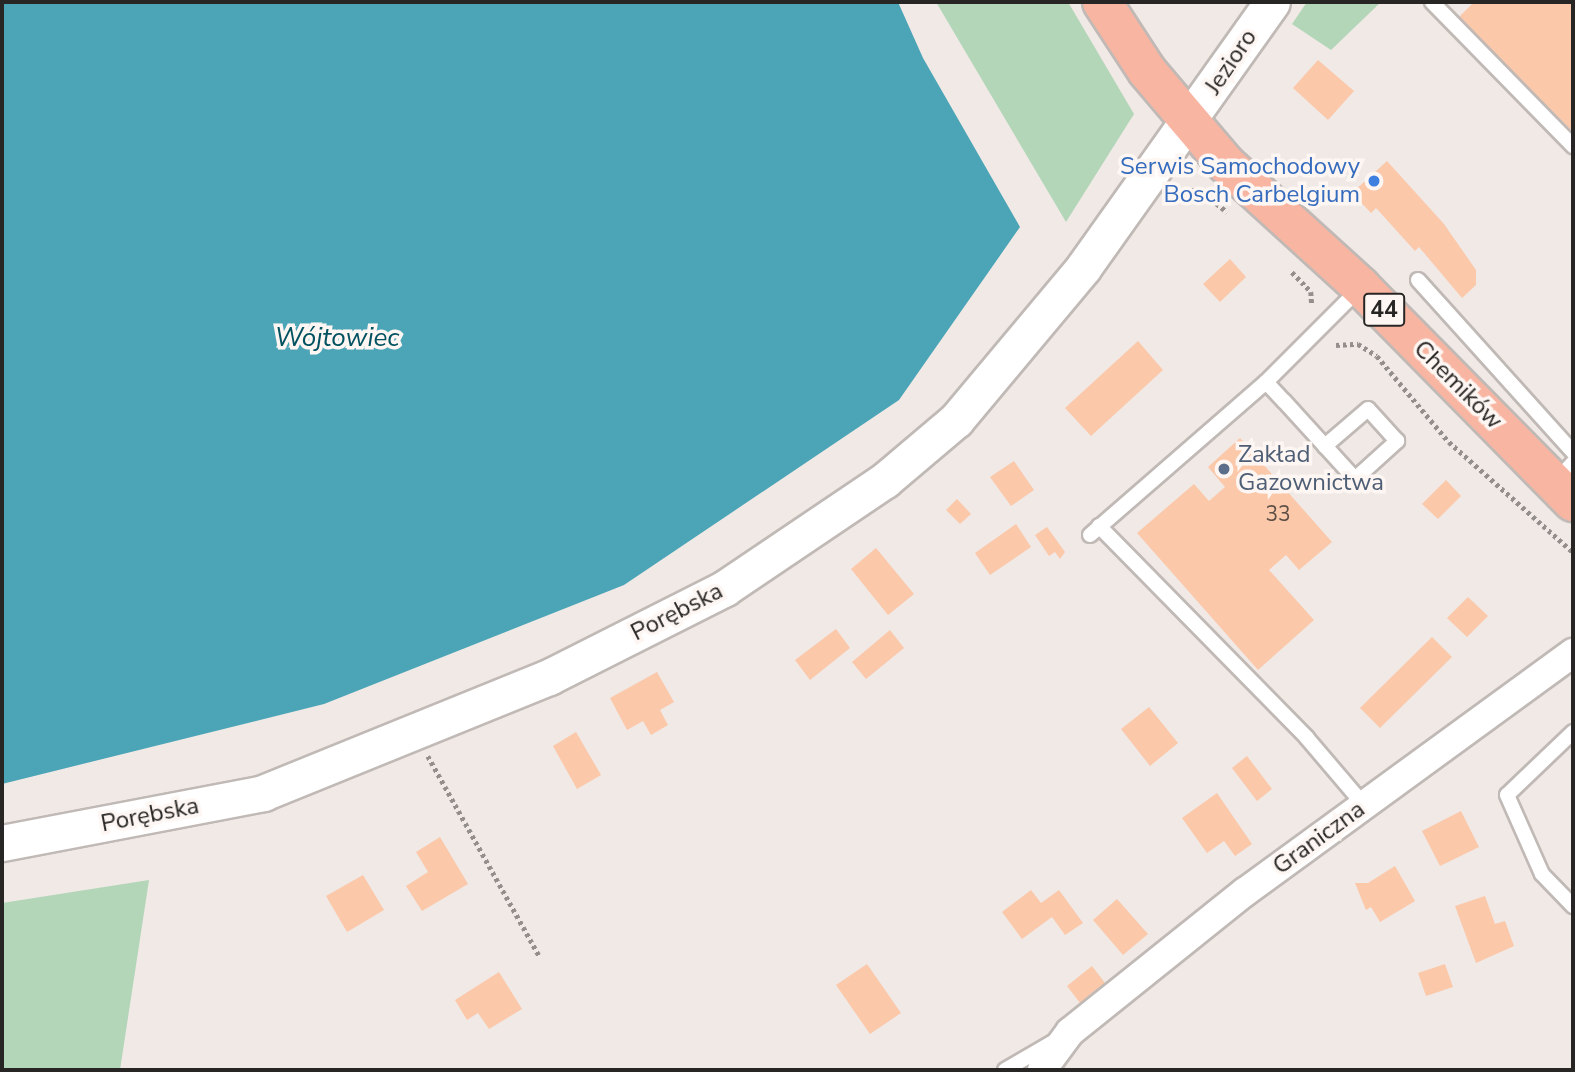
<!DOCTYPE html>
<meta charset="utf-8">
<style>
body{margin:0}
#map{position:relative;width:1575px;height:1072px;overflow:hidden;background:#f0e9e5;font-family:"Nunito Sans",sans-serif}
div>[style]{position:absolute}
.green>*{inset:0;background:#b3d6b9}
.water>*{inset:0;background:#4ba5b7}
.building>*{inset:0;background:#fbc8aa}
.path>*{height:4.5px;margin-top:-2.25px;transform-origin:0;background:repeating-linear-gradient(90deg,#948f8c 0 3.5px,transparent 0 7px)}
.roads{filter:drop-shadow(2px 0 #c0b9b5) drop-shadow(-2px 0 #c0b9b5) drop-shadow(0 2px #c0b9b5) drop-shadow(0 -2px #c0b9b5)}
.service>*{height:14px;margin:-7px;padding:0 7px;transform-origin:7px;border-radius:7px;background:#fff}
.minor>*{height:28px;margin:-14px;padding:0 14px;transform-origin:14px;border-radius:14px;background:#fff}
.tertiary>*{height:35px;margin:-17.5px;padding:0 17.5px;transform-origin:17.5px;border-radius:17.5px;background:#fff}
.primary>*{height:38px;margin:-19px;padding:0 19px;transform-origin:19px;border-radius:19px;background:#f8b5a2}
.dots>*{width:19px;height:19px;translate:-50% -50%;box-sizing:border-box;border:4px solid #fdf6f2;border-radius:50%}
span{translate:-50% -50%;white-space:nowrap;text-align:center;line-height:1.15;-webkit-text-stroke:7px #fdf6f2;paint-order:stroke}
.number-label{font-size:21px;color:#5d4e46}
.number-label span{-webkit-text-stroke-width:0}
.shield-label span{padding:2px 5px;background:#fdf6f2;border:2px solid;border-radius:5px;-webkit-text-stroke-width:0}
.shield-label{font-size:23px;color:#282624;font-weight:700}
.street-label{font-size:24px;color:#282624}
.shop-label{font-size:24px;color:#366cbe}
.right{translate:-100% -50%;text-align:right}
.service-label{font-size:24px;color:#4e5e75}
.left{translate:0 -50%;text-align:left}
.water-label{font-size:26px;color:#005260;font-style:italic}
.frame{position:absolute;inset:0;border:4px solid #282624;pointer-events:none}
</style>
<div id="map">
<div class="green">
<i style="clip-path:polygon(936px 2px,1068px 2px,1134px 114px,1066px 222px)"></i>
<i style="clip-path:polygon(1307px 2px,1381px 2px,1331px 50px,1292px 24px)"></i>
<i style="clip-path:polygon(149px 880px,120px 1070px,2px 1070px,2px 903px)"></i>
</div>
<div class="water">
<i style="clip-path:polygon(2px 2px,898px 2px,923px 58px,1020px 227px,899px 400px,624px 585px,324px 704px,2px 784px)"></i>
</div>
<div class="building">
<i style="clip-path:polygon(1474px 2px,1573px 2px,1573px 132px,1458px 18px)"></i>
<i style="clip-path:polygon(1318px 60px,1354px 91px,1328px 120px,1293px 88px)"></i>
<i style="clip-path:polygon(1387px 161px,1444px 224px,1476px 270px,1476px 285px,1462px 298px,1419px 247px,1415px 251px,1376px 208px,1371px 213px,1352px 193px)"></i>
<i style="clip-path:polygon(1230px 259px,1246px 277px,1220px 302px,1203px 284px)"></i>
<i style="clip-path:polygon(1138px 341px,1163px 370px,1091px 436px,1065px 408px)"></i>
<i style="clip-path:polygon(1240px 438px,1332px 542px,1299px 570px,1286px 555px,1269px 570px,1314px 620px,1258px 670px,1137px 533px,1194px 484px,1209px 501px,1225px 487px,1208px 467px)"></i>
<i style="clip-path:polygon(1014px 461px,1034px 490px,1011px 506px,990px 477px)"></i>
<i style="clip-path:polygon(1446px 480px,1461px 496px,1438px 519px,1422px 504px)"></i>
<i style="clip-path:polygon(957px 499px,971px 514px,960px 524px,946px 510px)"></i>
<i style="clip-path:polygon(1016px 524px,1031px 547px,990px 575px,975px 553px)"></i>
<i style="clip-path:polygon(1047px 527px,1065px 552px,1060px 559px,1055px 552px,1049px 556px,1035px 535px)"></i>
<i style="clip-path:polygon(876px 548px,914px 594px,888px 615px,851px 569px)"></i>
<i style="clip-path:polygon(1468px 597px,1488px 616px,1467px 637px,1447px 618px)"></i>
<i style="clip-path:polygon(836px 629px,850px 648px,810px 680px,795px 660px)"></i>
<i style="clip-path:polygon(890px 630px,904px 648px,866px 679px,852px 662px)"></i>
<i style="clip-path:polygon(1432px 637px,1452px 657px,1380px 728px,1360px 708px)"></i>
<i style="clip-path:polygon(657px 672px,674px 702px,660px 710px,668px 725px,651px 735px,643px 721px,627px 730px,610px 698px)"></i>
<i style="clip-path:polygon(1149px 707px,1178px 743px,1150px 766px,1121px 729px)"></i>
<i style="clip-path:polygon(576px 732px,601px 775px,577px 789px,553px 746px)"></i>
<i style="clip-path:polygon(1247px 756px,1272px 789px,1257px 801px,1232px 768px)"></i>
<i style="clip-path:polygon(1217px 793px,1252px 844px,1235px 856px,1224px 841px,1207px 853px,1182px 818px)"></i>
<i style="clip-path:polygon(1461px 811px,1479px 847px,1440px 866px,1422px 831px)"></i>
<i style="clip-path:polygon(440px 837px,468px 884px,422px 911px,406px 886px,428px 872px,416px 852px)"></i>
<i style="clip-path:polygon(1395px 866px,1415px 901px,1380px 922px,1371px 907px,1366px 910px,1355px 883px,1368px 883px)"></i>
<i style="clip-path:polygon(363px 875px,384px 910px,347px 932px,326px 896px)"></i>
<i style="clip-path:polygon(1031px 890px,1041px 903px,1059px 890px,1083px 923px,1065px 935px,1052px 917px,1022px 939px,1002px 912px)"></i>
<i style="clip-path:polygon(1485px 896px,1495px 924px,1505px 921px,1514px 946px,1476px 963px,1455px 906px)"></i>
<i style="clip-path:polygon(1117px 899px,1148px 934px,1123px 955px,1093px 920px)"></i>
<i style="clip-path:polygon(867px 964px,901px 1013px,870px 1034px,836px 985px)"></i>
<i style="clip-path:polygon(1445px 964px,1453px 987px,1426px 996px,1418px 973px)"></i>
<i style="clip-path:polygon(1092px 966px,1105px 983px,1080px 1003px,1067px 986px)"></i>
<i style="clip-path:polygon(499px 972px,522px 1009px,489px 1029px,478px 1013px,467px 1020px,455px 1000px)"></i>
</div>
<div class="path">
<i style="left:1178px;top:190px;width:22px"></i>
<i style="left:1200px;top:190px;width:35px;rotate:39deg"></i>
<i style="left:1292px;top:272px;width:28px;rotate:46deg"></i>
<i style="left:1311px;top:292px;width:13px;rotate:86deg"></i>
<i style="left:1336px;top:345px;width:22px;rotate:-3deg"></i>
<i style="left:1358px;top:344px;width:22px;rotate:32deg"></i>
<i style="left:1377px;top:356px;width:112px;rotate:50.1deg"></i>
<i style="left:1449px;top:442px;width:166px;rotate:41.6deg"></i>
<i style="left:428px;top:756px;width:230px;rotate:60.9deg"></i>
</div>
<div class="roads">
<div class="service">
<i style="left:1432px;top:2px;width:202px;rotate:45.6deg"></i>
<i style="left:1418px;top:280px;width:232px;rotate:48deg"></i>
<i style="left:1266px;top:382px;width:26px;rotate:47deg"></i>
<i style="left:1284px;top:401px;width:61px;rotate:47.7deg"></i>
<i style="left:1325px;top:446px;width:45px;rotate:47.7deg"></i>
<i style="left:1355px;top:479px;width:57px;rotate:-42.1deg"></i>
<i style="left:1397px;top:441px;width:43px;rotate:-132.2deg"></i>
<i style="left:1368px;top:409px;width:57px;rotate:139.3deg"></i>
<i style="left:1555px;top:482px;width:26px;rotate:-47deg"></i>
<i style="left:1099px;top:526px;width:297px;rotate:45.5deg"></i>
<i style="left:1307px;top:738px;width:88px;rotate:49.6deg"></i>
<i style="left:1090px;top:535px;width:233px;rotate:-41deg"></i>
<i style="left:1266px;top:382px;width:133px;rotate:-45deg"></i>
<i style="left:1573px;top:732px;width:91px;rotate:136.3deg"></i>
<i style="left:1507px;top:795px;width:86px;rotate:66.1deg"></i>
<i style="left:1542px;top:874px;width:45px;rotate:45.9deg"></i>
<i style="left:1005px;top:1070px;width:58px;rotate:-30.1deg"></i>
</div>
<div class="minor">
<i style="left:1042px;top:1070px;width:47px;rotate:-53.6deg"></i>
<i style="left:1070px;top:1032px;width:224px;rotate:-38.7deg"></i>
<i style="left:1245px;top:892px;width:406px;rotate:-36.1deg"></i>
</div>
<div class="tertiary">
<i style="left:2px;top:843px;width:266px;rotate:-10.8deg"></i>
<i style="left:263px;top:793px;width:309px;rotate:-22.1deg"></i>
<i style="left:549px;top:677px;width:197px;rotate:-26.8deg"></i>
<i style="left:725px;top:588px;width:193px;rotate:-34deg"></i>
<i style="left:885px;top:480px;width:93px;rotate:-40.2deg"></i>
<i style="left:956px;top:420px;width:198px;rotate:-50.1deg"></i>
<i style="left:1083px;top:268px;width:326px;rotate:-54.6deg"></i>
</div>
<div class="primary">
<i style="left:1102px;top:2px;width:82px;rotate:56.9deg"></i>
<i style="left:1147px;top:71px;width:122px;rotate:49.7deg"></i>
<i style="left:1226px;top:164px;width:183px;rotate:42.3deg"></i>
<i style="left:1361px;top:287px;width:302px;rotate:45.4deg"></i>
</div>
</div>
<div class="dots">
<i style="left:1374px;top:181px;background:#3f7fe0"></i>
<i style="left:1224px;top:469px;background:#5c6f8a"></i>
</div>
<div class="number-label">
<span style="left:1278px;top:514px">33</span>
</div>
<div class="shield-label">
<span style="left:1384px;top:310px">44</span>
</div>
<div class="street-label">
<span style="left:1231px;top:62px;rotate:-56deg">Jezioro</span>
<span style="left:1458px;top:385px;rotate:45deg">Chemików</span>
<span style="left:677px;top:612px;rotate:-27deg">Porębska</span>
<span style="left:150px;top:815px;rotate:-11deg">Porębska</span>
<span style="left:1319px;top:838px;rotate:-36deg">Graniczna</span>
</div>
<div class="shop-label">
<span class="right" style="left:1360px;top:181px">Serwis Samochodowy<br>Bosch Carbelgium</span>
</div>
<div class="service-label">
<span class="left" style="left:1238px;top:469px">Zakład<br>Gazownictwa</span>
</div>
<div class="water-label">
<span style="left:337px;top:338px">Wójtowiec</span>
</div>
<div class="frame"></div>
</div>
